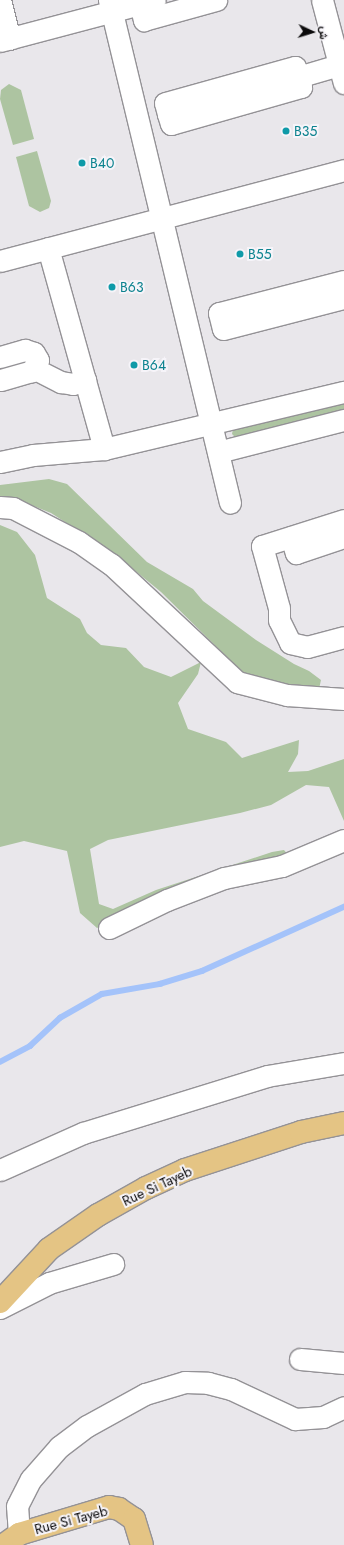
<!DOCTYPE html>
<meta charset="utf-8">
<style>
body{margin:0}
#map{position:relative;width:344px;height:1545px;overflow:hidden;background:#e9e7eb;font-family:Jost,Vazirmatn,sans-serif}
div>[style]{position:absolute}
.green>*{inset:0;background:#adc4a1}
.stream>*{height:5.5px;margin:-2.75px;padding:0 2.75px;transform-origin:2.75px;border-radius:2.75px;background:#a4c3fa}
.roads{filter:drop-shadow(1px 0 #949296) drop-shadow(-1px 0 #949296) drop-shadow(0 1px #949296) drop-shadow(0 -1px #949296)}
.minor>*{height:21px;margin:-10.5px;padding:0 10.5px;transform-origin:10.5px;border-radius:10.5px;background:#fff}
.major>*{height:22px;margin:-11px;padding:0 11px;transform-origin:11px;border-radius:11px;background:#e4c484}
.dots>*{width:11px;height:11px;translate:-50% -50%;box-sizing:border-box;border:2px solid #f6f4f9;border-radius:50%}
span{translate:-50% -50%;white-space:nowrap;text-align:center;line-height:1.15;-webkit-text-stroke:4px #f6f4f9;paint-order:stroke}
.culture-label{font-size:14px;color:#0d838f}
.left{translate:0 -50%;text-align:left}
.street-label{font-size:14px;color:#0c0b0c}
.north{position:absolute;left:292px;top:12px;width:40px;height:40px;-webkit-text-stroke:3px #f6f4f9;paint-order:stroke;rotate:94deg;font-size:11px;font-weight:700;line-height:16px;text-align:center;color:#0c0b0c}
.north::after{content:'';display:block;margin:auto;width:14px;height:18px;background:#0c0b0c;clip-path:polygon(50% 0,100% 100%,50% 72%,0 100%)}
</style>
<div id="map">
<div class="green">
<i style="clip-path:polygon(9px 84px,21px 90px,34px 139px,13px 145px,0 99px,1px 90px)"></i>
<i style="clip-path:polygon(37px 151px,51px 201px,49px 208px,40px 212px,29px 206px,16px 157px)"></i>
<i style="clip-path:polygon(344px 400px,344px 413px,236px 438px,232px 434px,233px 429px)"></i>
<i style="clip-path:polygon(49px 479px,67px 484px,147px 562px,193px 589px,203px 601px,256px 640px,294px 664px,309px 671px,321px 680px,319px 689px,279px 684px,245px 675px,161px 592px,116px 555px,51px 513px,26px 503px,0 498px,0 485px)"></i>
<i style="clip-path:polygon(0 525px,17px 532px,35px 555px,47px 598px,80px 619px,87px 633px,101px 645px,126px 648px,144px 667px,171px 677px,201px 662px,198px 674px,178px 703px,188px 729px,226px 742px,242px 758px,299px 740px,298px 754px,288px 772px,308px 771px,344px 759px,344px 821px,329px 787px,306px 785px,271px 805px,240px 813px,108px 840px,90px 849px,99px 904px,113px 909px,156px 890px,272px 852px,284px 850px,288px 855px,163px 898px,97px 928px,80px 913px,67px 851px,24px 841px,0 847px)"></i>
</div>
<div class="stream">
<i style="left:0;top:1062px;width:34px;rotate:-28deg"></i>
<i style="left:30px;top:1046px;width:41px;rotate:-43deg"></i>
<i style="left:60px;top:1018px;width:48px;rotate:-29.7deg"></i>
<i style="left:102px;top:994px;width:59px;rotate:-9.8deg"></i>
<i style="left:160px;top:984px;width:44px;rotate:-17.2deg"></i>
<i style="left:202px;top:971px;width:156px;rotate:-24.3deg"></i>
</div>
<div class="roads">
<div class="minor">
<i style="left:0;top:0;width:40px;rotate:75.6deg"></i>
<i style="left:109px;top:0;width:517px;rotate:76.47deg"></i>
<i style="left:139px;top:0;width:21px;rotate:76deg"></i>
<i style="left:144px;top:20px;width:75px;rotate:-15.5deg"></i>
<i style="left:322px;top:0;width:86px;rotate:75.2deg"></i>
<i style="left:0;top:41px;width:160px;rotate:-14.8deg"></i>
<i style="left:168px;top:114px;width:11px;rotate:-105deg"></i>
<i style="left:165px;top:103px;width:135px;rotate:-15.5deg"></i>
<i style="left:295px;top:67px;width:21px;rotate:73deg"></i>
<i style="left:301px;top:87px;width:135px;rotate:164.1deg"></i>
<i style="left:171px;top:124px;width:10px;rotate:-107deg"></i>
<i style="left:168px;top:114px;width:135px;rotate:-15.9deg"></i>
<i style="left:298px;top:77px;width:43px;rotate:-16.3deg"></i>
<i style="left:48px;top:248px;width:209px;rotate:74.4deg"></i>
<i style="left:104px;top:449px;width:247px;rotate:-13.4deg"></i>
<i style="left:0;top:261px;width:356px;rotate:-14.8deg"></i>
<i style="left:344px;top:281px;width:129px;rotate:165.6deg"></i>
<i style="left:219px;top:313px;width:16px;rotate:76deg"></i>
<i style="left:223px;top:329px;width:125px;rotate:-14.4deg"></i>
<i style="left:0;top:357px;width:26px;rotate:-16deg"></i>
<i style="left:25px;top:350px;width:9px;rotate:18deg"></i>
<i style="left:34px;top:353px;width:8px;rotate:60deg"></i>
<i style="left:38px;top:360px;width:13px;rotate:119deg"></i>
<i style="left:32px;top:371px;width:33px;rotate:164deg"></i>
<i style="left:35px;top:369px;width:29px;rotate:27deg"></i>
<i style="left:61px;top:382px;width:12px;rotate:9deg"></i>
<i style="left:73px;top:384px;width:13px;rotate:-18deg"></i>
<i style="left:218px;top:452px;width:130px;rotate:-14.3deg"></i>
<i style="left:0;top:462px;width:34px;rotate:-12deg"></i>
<i style="left:33px;top:455px;width:71px;rotate:-4.8deg"></i>
<i style="left:0;top:507px;width:13px;rotate:4deg"></i>
<i style="left:13px;top:508px;width:74px;rotate:27.3deg"></i>
<i style="left:79px;top:542px;width:39px;rotate:35deg"></i>
<i style="left:111px;top:564px;width:173px;rotate:43.1deg"></i>
<i style="left:237px;top:682px;width:52px;rotate:14.6deg"></i>
<i style="left:287px;top:695px;width:57px;rotate:4deg"></i>
<i style="left:344px;top:520px;width:86px;rotate:162.4deg"></i>
<i style="left:262px;top:546px;width:64px;rotate:74.7deg"></i>
<i style="left:279px;top:608px;width:12px;rotate:90deg"></i>
<i style="left:279px;top:620px;width:25px;rotate:64deg"></i>
<i style="left:290px;top:643px;width:17px;rotate:13deg"></i>
<i style="left:307px;top:647px;width:38px;rotate:-15deg"></i>
<i style="left:291px;top:537px;width:17px;rotate:73deg"></i>
<i style="left:296px;top:553px;width:51px;rotate:-18.4deg"></i>
<i style="left:109px;top:928px;width:64px;rotate:-25.8deg"></i>
<i style="left:167px;top:900px;width:61px;rotate:-21.1deg"></i>
<i style="left:224px;top:878px;width:59px;rotate:-11.7deg"></i>
<i style="left:282px;top:866px;width:67px;rotate:-22.8deg"></i>
<i style="left:0;top:1170px;width:91px;rotate:-24deg"></i>
<i style="left:83px;top:1133px;width:193px;rotate:-17.2deg"></i>
<i style="left:267px;top:1076px;width:78px;rotate:-9.6deg"></i>
<i style="left:0;top:1308px;width:55px;rotate:-27deg"></i>
<i style="left:49px;top:1283px;width:67px;rotate:-16.5deg"></i>
<i style="left:300px;top:1359px;width:44px;rotate:5.2deg"></i>
<i style="left:19px;top:1534px;width:28px;rotate:-94deg"></i>
<i style="left:17px;top:1506px;width:30px;rotate:-63deg"></i>
<i style="left:31px;top:1479px;width:43px;rotate:-48.8deg"></i>
<i style="left:59px;top:1447px;width:35px;rotate:-37deg"></i>
<i style="left:87px;top:1426px;width:66px;rotate:-28.9deg"></i>
<i style="left:145px;top:1394px;width:42px;rotate:-16.7deg"></i>
<i style="left:185px;top:1382px;width:23px;rotate:2deg"></i>
<i style="left:208px;top:1383px;width:24px;rotate:15deg"></i>
<i style="left:231px;top:1389px;width:71px;rotate:25.1deg"></i>
<i style="left:295px;top:1419px;width:28px;rotate:-4deg"></i>
<i style="left:323px;top:1417px;width:23px;rotate:-25deg"></i>
</div>
<div class="major">
<i style="left:0;top:1302px;width:72px;rotate:-47.2deg"></i>
<i style="left:49px;top:1249px;width:60px;rotate:-34.8deg"></i>
<i style="left:98px;top:1215px;width:55px;rotate:-29.4deg"></i>
<i style="left:146px;top:1188px;width:43px;rotate:-24.8deg"></i>
<i style="left:185px;top:1170px;width:122px;rotate:-18.1deg"></i>
<i style="left:301px;top:1132px;width:44px;rotate:-11.8deg"></i>
<i style="left:4px;top:1545px;width:19px;rotate:-36deg"></i>
<i style="left:19px;top:1534px;width:94px;rotate:-16.7deg"></i>
<i style="left:109px;top:1507px;width:10px;rotate:11deg"></i>
<i style="left:119px;top:1509px;width:18px;rotate:34deg"></i>
<i style="left:134px;top:1519px;width:27px;rotate:73deg"></i>
</div>
</div>
<div class="dots">
<i style="left:286px;top:131px;background:#0f9aa8"></i>
<i style="left:82px;top:163px;background:#0f9aa8"></i>
<i style="left:240px;top:254px;background:#0f9aa8"></i>
<i style="left:112px;top:287px;background:#0f9aa8"></i>
<i style="left:134px;top:365px;background:#0f9aa8"></i>
</div>
<div class="culture-label">
<span class="left" style="left:294px;top:131px">B35</span>
<span class="left" style="left:90px;top:163px">B40</span>
<span class="left" style="left:248px;top:254px">B55</span>
<span class="left" style="left:120px;top:287px">B63</span>
<span class="left" style="left:142px;top:365px">B64</span>
</div>
<div class="street-label">
<span style="left:157px;top:1186px;rotate:-25deg">Rue Si Tayeb</span>
<span style="left:71px;top:1520px;rotate:-15deg">Rue Si Tayeb</span>
</div>
<div class="north">ش</div>
</div>
